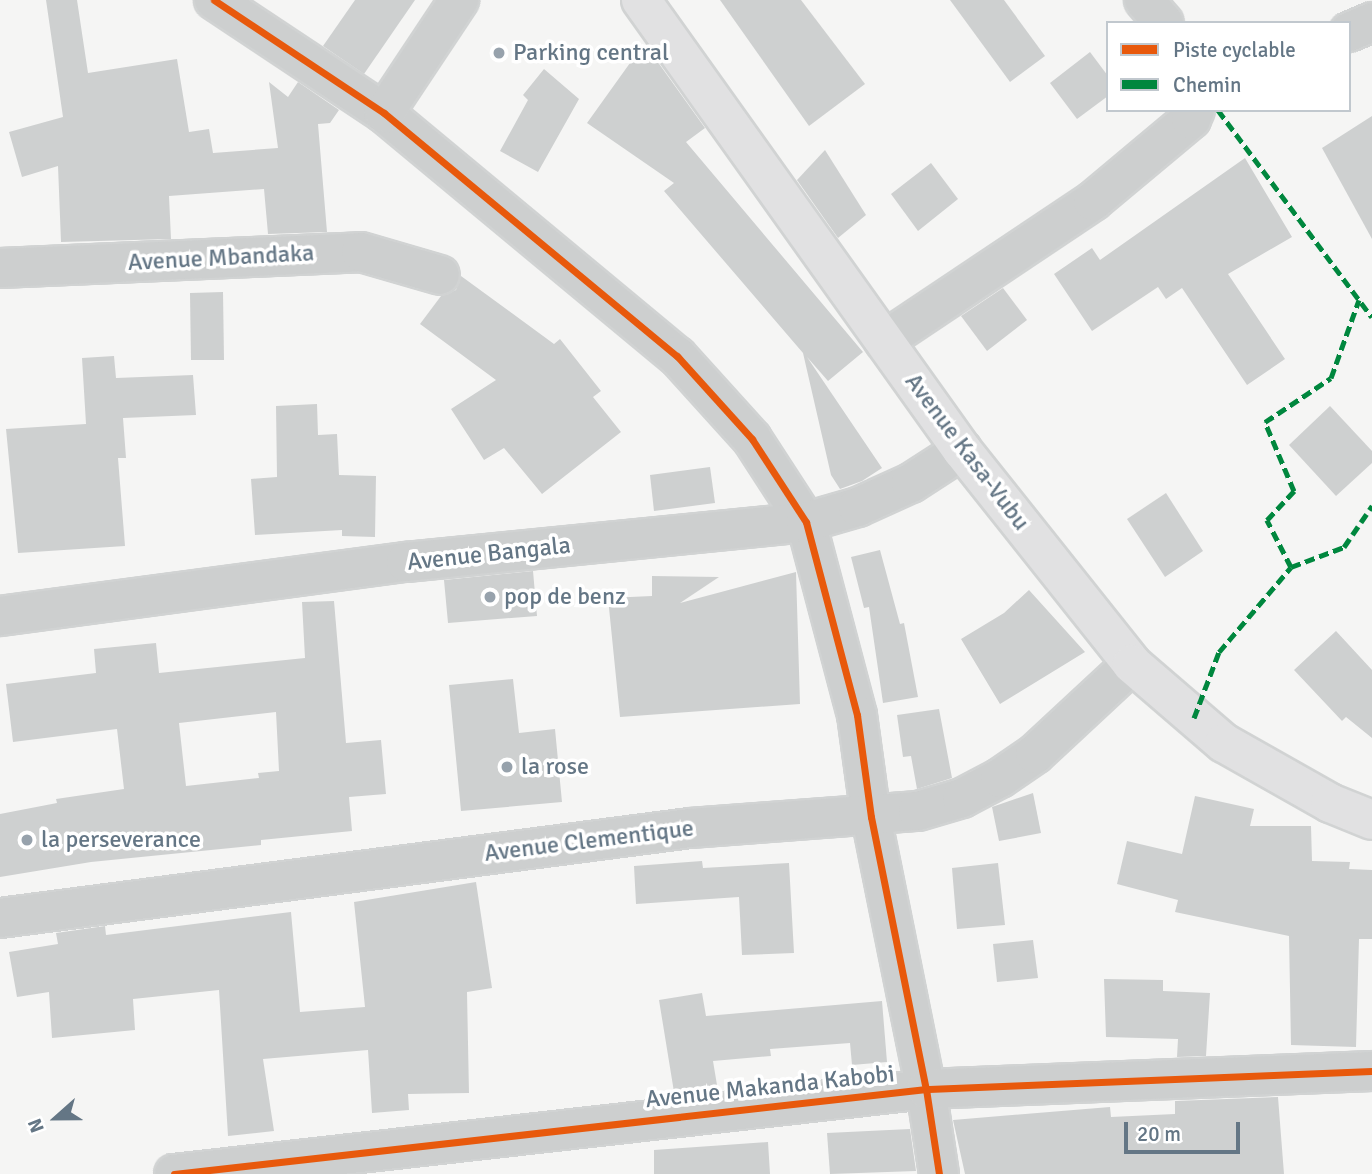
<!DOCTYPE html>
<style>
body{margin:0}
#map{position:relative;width:1372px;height:1174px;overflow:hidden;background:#f5f5f4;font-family:Signika,sans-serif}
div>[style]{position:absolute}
.building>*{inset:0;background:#ced0d0}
.roads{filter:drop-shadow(2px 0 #d1d3d3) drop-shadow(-2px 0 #d1d3d3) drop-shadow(0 2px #d1d3d3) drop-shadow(0 -2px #d1d3d3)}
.street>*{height:38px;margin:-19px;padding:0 19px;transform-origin:19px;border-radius:19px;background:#cdcfcf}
.highway>*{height:38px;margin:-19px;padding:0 19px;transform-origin:19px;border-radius:19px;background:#e1e1e2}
.quiet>*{height:5px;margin-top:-2.5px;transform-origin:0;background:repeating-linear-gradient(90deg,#00873e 0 10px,transparent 0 15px)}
.cycleway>*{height:7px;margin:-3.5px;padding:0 3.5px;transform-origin:3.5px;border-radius:3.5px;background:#e8590c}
.dots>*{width:19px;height:19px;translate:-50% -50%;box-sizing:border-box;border:4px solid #fff;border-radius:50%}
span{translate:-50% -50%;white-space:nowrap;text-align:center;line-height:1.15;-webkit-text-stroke:7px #fff;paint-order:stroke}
.poi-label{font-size:24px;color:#647685}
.left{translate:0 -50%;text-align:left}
.street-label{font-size:24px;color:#647685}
.legend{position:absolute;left:1106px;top:21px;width:245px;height:91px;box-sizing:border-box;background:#fff;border:2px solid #c1c8ce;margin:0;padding:9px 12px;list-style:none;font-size:21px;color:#647685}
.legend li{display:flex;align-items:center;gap:14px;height:35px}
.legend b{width:35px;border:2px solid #c1c8ce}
.north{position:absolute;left:21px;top:1083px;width:70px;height:70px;-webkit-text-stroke:5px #fff;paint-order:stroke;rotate:249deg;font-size:19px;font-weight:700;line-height:28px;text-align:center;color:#647685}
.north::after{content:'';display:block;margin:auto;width:24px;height:32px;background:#647685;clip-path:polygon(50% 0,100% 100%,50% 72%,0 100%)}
.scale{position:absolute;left:1124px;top:1122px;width:116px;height:32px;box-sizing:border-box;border:4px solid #647685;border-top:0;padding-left:9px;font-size:21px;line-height:24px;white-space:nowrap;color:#647685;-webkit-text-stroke:5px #fff;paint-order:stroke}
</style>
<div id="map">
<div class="building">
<i style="clip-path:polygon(46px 0,77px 0,88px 73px,177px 59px,189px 132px,209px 129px,213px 153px,278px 148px,269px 82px,288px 97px,298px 82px,339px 110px,330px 123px,318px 124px,327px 232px,268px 234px,264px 189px,169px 196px,171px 239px,61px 242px,58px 166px,22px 177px,9px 132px,63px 117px)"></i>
<i style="clip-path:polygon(355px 0,415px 0,364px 74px,323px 46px)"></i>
<i style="clip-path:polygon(720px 0,801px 0,865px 84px,809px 126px)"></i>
<i style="clip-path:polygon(950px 0,1004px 0,1045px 56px,1010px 82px)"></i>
<i style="clip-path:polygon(647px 47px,705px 128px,686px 142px,863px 352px,828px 381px,807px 357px,882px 468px,862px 481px,840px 489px,831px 475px,803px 353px,664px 191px,674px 183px,587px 123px,635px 56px)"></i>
<i style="clip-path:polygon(1090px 52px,1108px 76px,1108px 96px,1077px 119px,1050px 83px)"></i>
<i style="clip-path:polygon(544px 69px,579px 99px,538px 172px,500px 151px,528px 100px,523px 95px)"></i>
<i style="clip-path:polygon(1372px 116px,1372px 239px,1322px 148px)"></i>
<i style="clip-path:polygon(825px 150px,866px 215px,838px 238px,797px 180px)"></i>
<i style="clip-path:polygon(1245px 158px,1292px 237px,1228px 274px,1285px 359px,1247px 385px,1182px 288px,1166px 299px,1158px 287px,1092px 331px,1054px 274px,1092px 248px,1100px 260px)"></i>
<i style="clip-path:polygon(931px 163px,958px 199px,918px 231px,891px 194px)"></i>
<i style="clip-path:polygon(461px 276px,554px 344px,560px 339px,601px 391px,593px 397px,621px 432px,542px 494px,504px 448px,484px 460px,451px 409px,496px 380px,420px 324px,441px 296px,456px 290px)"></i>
<i style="clip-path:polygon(1003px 288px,1027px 320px,987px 351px,961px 316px)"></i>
<i style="clip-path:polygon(223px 292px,224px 360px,191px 360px,190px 293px)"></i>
<i style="clip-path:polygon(114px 356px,116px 378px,193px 375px,196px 415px,123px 418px,126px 458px,118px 458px,125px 546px,18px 553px,6px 429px,86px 424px,82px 358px)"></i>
<i style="clip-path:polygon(317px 404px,318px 435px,337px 434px,339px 475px,376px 476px,375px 537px,342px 536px,342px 530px,255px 535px,251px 479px,277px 477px,276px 406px)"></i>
<i style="clip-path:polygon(1330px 406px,1372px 451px,1372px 463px,1336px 496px,1289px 445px)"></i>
<i style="clip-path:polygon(710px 467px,715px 503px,654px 511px,650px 475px)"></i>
<i style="clip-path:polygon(1166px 493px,1203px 551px,1165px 577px,1127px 519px)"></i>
<i style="clip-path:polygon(880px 550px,900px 624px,904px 623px,918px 697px,883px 703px,869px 607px,864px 608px,851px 557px)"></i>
<i style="clip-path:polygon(533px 571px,537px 616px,448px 623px,444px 580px)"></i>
<i style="clip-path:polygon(796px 572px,800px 704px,620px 717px,608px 598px,652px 596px,652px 576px,719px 577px,680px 603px)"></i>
<i style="clip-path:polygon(1029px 590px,1085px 652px,1000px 704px,961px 639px,1004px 613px)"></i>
<i style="clip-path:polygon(evenodd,334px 601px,346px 743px,381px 740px,386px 794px,349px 797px,352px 831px,261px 840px,261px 845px,91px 862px,0 877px,0 814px,57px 803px,56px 799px,124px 789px,117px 729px,13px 742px,6px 684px,96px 673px,94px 649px,156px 643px,159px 673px,305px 658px,302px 602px,334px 601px,276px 712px,279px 771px,258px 773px,259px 778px,186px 786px,179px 723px,276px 712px)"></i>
<i style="clip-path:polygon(1336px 631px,1372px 670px,1372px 738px,1346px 717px,1342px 721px,1294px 670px)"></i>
<i style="clip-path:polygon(513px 679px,519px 733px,555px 729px,562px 802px,461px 811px,449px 685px)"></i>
<i style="clip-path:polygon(939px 709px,952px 778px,917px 789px,911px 756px,903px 757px,897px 715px)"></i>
<i style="clip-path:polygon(1033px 793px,1041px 833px,999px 841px,992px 807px)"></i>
<i style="clip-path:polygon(1195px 796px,1254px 809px,1250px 826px,1311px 826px,1312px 861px,1350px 862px,1349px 869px,1372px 870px,1372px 939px,1359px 939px,1356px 1047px,1291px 1045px,1289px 936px,1175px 912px,1178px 900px,1117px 884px,1127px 841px,1182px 854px)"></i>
<i style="clip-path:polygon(702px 861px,703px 868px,789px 863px,794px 953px,742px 955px,739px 897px,636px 904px,634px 866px)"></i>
<i style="clip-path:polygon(998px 863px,1005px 925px,957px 929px,952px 868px)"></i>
<i style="clip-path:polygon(476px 882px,492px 988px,467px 992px,469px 1093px,408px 1094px,409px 1110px,372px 1113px,368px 1050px,263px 1059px,274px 1131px,228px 1136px,219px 990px,133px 999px,135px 1030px,52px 1038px,49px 992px,17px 997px,9px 952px,58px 944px,56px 933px,105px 926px,106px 935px,291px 912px,300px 1012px,365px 1007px,354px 902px)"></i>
<i style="clip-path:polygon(1033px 940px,1038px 978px,997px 982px,993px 944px)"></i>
<i style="clip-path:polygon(1104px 979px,1163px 980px,1163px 991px,1210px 993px,1206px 1056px,1177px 1057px,1178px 1039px,1106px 1037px)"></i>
<i style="clip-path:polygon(702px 993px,706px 1016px,882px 1001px,887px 1062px,852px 1065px,850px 1043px,770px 1049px,771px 1056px,713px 1061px,717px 1085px,674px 1092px,659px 1000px)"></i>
<i style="clip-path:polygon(1278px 1097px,1284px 1174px,965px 1174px,953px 1120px,1110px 1107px,1111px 1117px,1175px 1114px,1175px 1101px)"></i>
<i style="clip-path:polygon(910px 1129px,916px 1171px,830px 1174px,827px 1133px)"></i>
<i style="clip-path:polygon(768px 1142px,770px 1174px,654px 1174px,654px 1150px)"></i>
</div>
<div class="roads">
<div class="street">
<i style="left:214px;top:0;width:204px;rotate:33.6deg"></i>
<i style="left:384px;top:113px;width:381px;rotate:39.7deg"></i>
<i style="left:677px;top:356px;width:112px;rotate:47.9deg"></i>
<i style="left:752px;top:439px;width:99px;rotate:57deg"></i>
<i style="left:806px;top:522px;width:200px;rotate:75.2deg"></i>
<i style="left:857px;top:715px;width:103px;rotate:82.2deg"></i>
<i style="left:871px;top:817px;width:278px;rotate:78.6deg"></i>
<i style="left:926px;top:1089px;width:86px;rotate:81.3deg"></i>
<i style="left:1144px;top:0;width:30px;rotate:49deg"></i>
<i style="left:1349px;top:32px;width:25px;rotate:-23deg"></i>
<i style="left:384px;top:113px;width:136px;rotate:-56.4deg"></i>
<i style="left:0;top:268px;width:361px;rotate:-2.5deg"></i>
<i style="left:361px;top:252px;width:82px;rotate:16.2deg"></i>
<i style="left:884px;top:341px;width:252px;rotate:-33.8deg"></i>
<i style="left:1093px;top:201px;width:128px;rotate:-39.9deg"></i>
<i style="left:1191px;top:119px;width:10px;rotate:-66deg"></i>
<i style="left:0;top:616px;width:410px;rotate:-7.6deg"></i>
<i style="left:406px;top:562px;width:402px;rotate:-5.7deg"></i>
<i style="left:806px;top:522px;width:54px;rotate:-16.1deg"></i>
<i style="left:858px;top:507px;width:58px;rotate:-24.4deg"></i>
<i style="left:911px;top:483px;width:61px;rotate:-32.9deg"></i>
<i style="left:0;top:918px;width:696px;rotate:-7.43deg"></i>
<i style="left:690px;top:828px;width:229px;rotate:-4.3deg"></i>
<i style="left:918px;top:811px;width:46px;rotate:-16.5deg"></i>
<i style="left:962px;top:798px;width:43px;rotate:-27.8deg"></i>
<i style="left:1000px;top:778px;width:42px;rotate:-34.4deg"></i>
<i style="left:1035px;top:754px;width:132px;rotate:-42.9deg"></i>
<i style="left:174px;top:1174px;width:757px;rotate:-6.45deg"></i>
<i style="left:926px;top:1089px;width:446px;rotate:-2.3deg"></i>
</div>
<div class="highway">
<i style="left:641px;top:0;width:553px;rotate:54.5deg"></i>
<i style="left:962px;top:450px;width:273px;rotate:51.5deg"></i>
<i style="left:1132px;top:664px;width:121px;rotate:40.7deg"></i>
<i style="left:1224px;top:743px;width:122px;rotate:29.5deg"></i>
<i style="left:1330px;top:803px;width:45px;rotate:22deg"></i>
</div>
</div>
<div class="quiet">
<i style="left:1218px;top:110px;width:258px;rotate:53.4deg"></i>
<i style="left:1291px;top:567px;width:53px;rotate:-117.1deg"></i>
<i style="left:1267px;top:520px;width:40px;rotate:-47deg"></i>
<i style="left:1294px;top:491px;width:75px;rotate:-112.8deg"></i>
<i style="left:1265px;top:422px;width:79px;rotate:-33.7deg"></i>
<i style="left:1331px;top:378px;width:83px;rotate:-70.3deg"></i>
<i style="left:1194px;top:718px;width:71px;rotate:-69.3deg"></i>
<i style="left:1219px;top:652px;width:111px;rotate:-49.7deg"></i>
<i style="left:1291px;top:567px;width:57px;rotate:-20.7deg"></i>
<i style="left:1344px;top:547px;width:50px;rotate:-55.7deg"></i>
</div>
<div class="cycleway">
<i style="left:214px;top:0;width:204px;rotate:33.6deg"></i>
<i style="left:384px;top:113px;width:381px;rotate:39.7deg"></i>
<i style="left:677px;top:356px;width:112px;rotate:47.9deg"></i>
<i style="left:752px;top:439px;width:99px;rotate:57deg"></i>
<i style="left:806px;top:522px;width:200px;rotate:75.2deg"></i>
<i style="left:857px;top:715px;width:103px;rotate:82.2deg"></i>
<i style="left:871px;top:817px;width:278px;rotate:78.6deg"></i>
<i style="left:926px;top:1089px;width:86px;rotate:81.3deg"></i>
<i style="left:174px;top:1174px;width:757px;rotate:-6.45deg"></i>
<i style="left:926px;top:1089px;width:446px;rotate:-2.3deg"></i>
</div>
<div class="dots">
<i style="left:499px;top:53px;background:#97a2ac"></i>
<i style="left:490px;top:597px;background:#97a2ac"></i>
<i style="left:507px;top:767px;background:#97a2ac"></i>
<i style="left:27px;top:840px;background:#97a2ac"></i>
</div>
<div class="poi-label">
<span class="left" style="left:513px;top:53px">Parking central</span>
<span class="left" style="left:504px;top:597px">pop de benz</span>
<span class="left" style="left:521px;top:767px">la rose</span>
<span class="left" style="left:41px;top:840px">la perseverance</span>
</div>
<div class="street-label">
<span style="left:221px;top:258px;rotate:-3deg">Avenue Mbandaka</span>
<span style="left:967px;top:452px;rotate:53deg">Avenue Kasa-Vubu</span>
<span style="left:489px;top:554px;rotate:-6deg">Avenue Bangala</span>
<span style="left:589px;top:841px;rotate:-7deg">Avenue Clementique</span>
<span style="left:770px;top:1087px;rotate:-6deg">Avenue Makanda Kabobi</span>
</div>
<ul class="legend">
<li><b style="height:9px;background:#e8590c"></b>Piste cyclable</li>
<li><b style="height:9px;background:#00873e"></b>Chemin</li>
</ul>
<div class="north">N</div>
<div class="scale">20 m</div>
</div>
